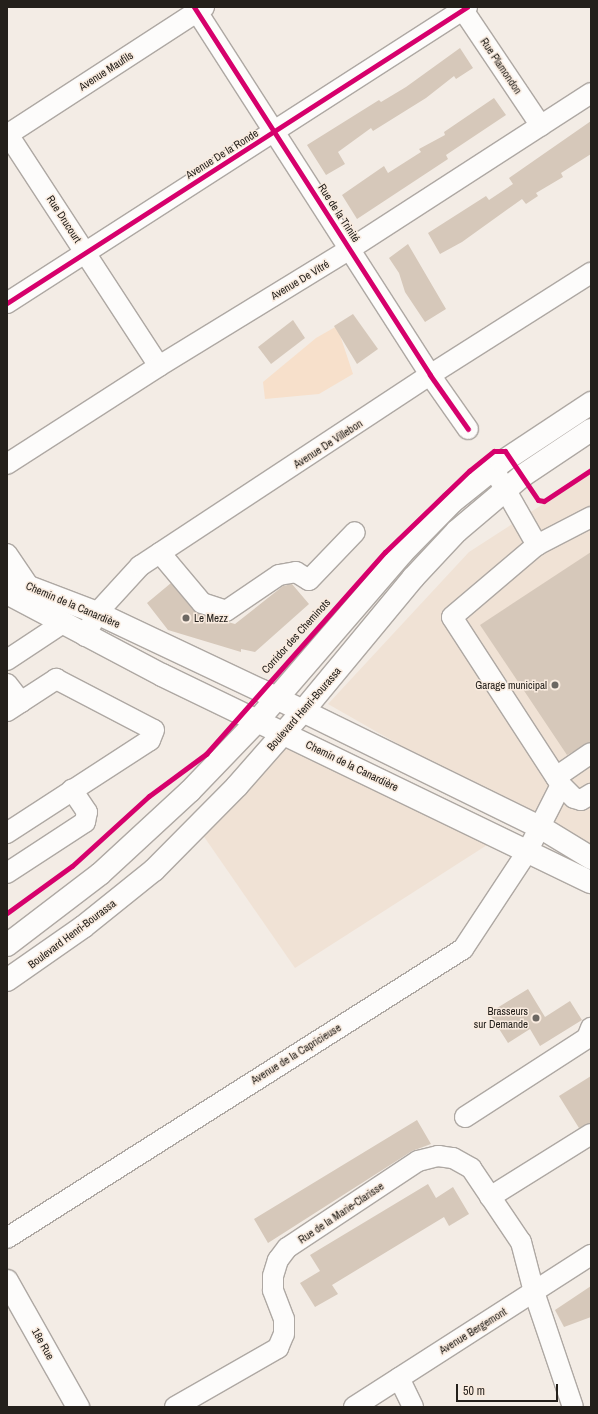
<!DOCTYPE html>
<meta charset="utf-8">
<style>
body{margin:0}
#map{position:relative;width:598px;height:1414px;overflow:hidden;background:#f3ece5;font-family:"Archivo Narrow",sans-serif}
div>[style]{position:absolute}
.built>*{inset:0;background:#f0e2d5}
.green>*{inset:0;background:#f7e0cb}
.building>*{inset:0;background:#d6c8ba}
.roads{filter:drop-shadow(1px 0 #aea8a3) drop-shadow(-1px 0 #aea8a3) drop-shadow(0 1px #aea8a3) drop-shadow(0 -1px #aea8a3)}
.minor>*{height:20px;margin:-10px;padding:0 10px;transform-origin:10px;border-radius:10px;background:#fdfcfb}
.major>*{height:22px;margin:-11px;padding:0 11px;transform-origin:11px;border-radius:11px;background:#fdfcfb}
.cycleway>*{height:5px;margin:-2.5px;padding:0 2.5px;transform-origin:2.5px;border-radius:2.5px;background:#d6006c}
.dots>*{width:11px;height:11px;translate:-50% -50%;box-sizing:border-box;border:2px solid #f9ebdf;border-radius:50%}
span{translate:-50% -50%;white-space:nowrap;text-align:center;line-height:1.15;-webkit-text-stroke:3px #f9ebdf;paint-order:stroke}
.street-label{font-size:11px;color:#24201b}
.poi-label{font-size:11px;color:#24201b}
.left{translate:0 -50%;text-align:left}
.right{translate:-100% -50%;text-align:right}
.frame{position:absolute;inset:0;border:8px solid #24201b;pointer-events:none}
.scale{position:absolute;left:456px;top:1384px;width:102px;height:18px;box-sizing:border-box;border:2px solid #24201b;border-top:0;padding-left:5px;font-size:12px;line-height:14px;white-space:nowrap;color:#24201b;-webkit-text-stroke:3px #f9ebdf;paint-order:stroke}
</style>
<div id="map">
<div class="built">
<i style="clip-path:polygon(591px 473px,591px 854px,328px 704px,469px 552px)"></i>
<i style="clip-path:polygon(284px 733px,498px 838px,295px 968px,198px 828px)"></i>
</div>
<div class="green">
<i style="clip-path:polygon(337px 326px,353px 374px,319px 394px,265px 399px,263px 382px,316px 338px)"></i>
</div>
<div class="building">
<i style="clip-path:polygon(460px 48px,473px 68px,456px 79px,454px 76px,426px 98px,373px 131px,371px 128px,338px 152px,345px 164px,326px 175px,307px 145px,379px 100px,381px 102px,406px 87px)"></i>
<i style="clip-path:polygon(494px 98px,506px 115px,446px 155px,448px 159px,357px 219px,342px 195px,384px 166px,388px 173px,421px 152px,419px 149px,445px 135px,444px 132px)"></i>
<i style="clip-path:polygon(591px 121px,591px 154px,561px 173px,563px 177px,536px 193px,538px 196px,526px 204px,522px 199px,462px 242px,440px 254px,428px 233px,486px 196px,489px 200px,513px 184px,509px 178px)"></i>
<i style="clip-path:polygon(408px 244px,446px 309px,425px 322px,405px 292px,399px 273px,389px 258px)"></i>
<i style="clip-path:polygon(353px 314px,378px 349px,357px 364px,334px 326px)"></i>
<i style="clip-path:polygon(293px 320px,305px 338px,271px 364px,258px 347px)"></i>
<i style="clip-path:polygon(591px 552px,591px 742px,567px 755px,480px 625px)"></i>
<i style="clip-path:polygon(171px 583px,196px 613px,235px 624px,283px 586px,292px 584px,309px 604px,255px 652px,241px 649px,241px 652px,168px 630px,147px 603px)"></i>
<i style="clip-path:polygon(528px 989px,545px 1017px,570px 1001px,582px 1020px,540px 1046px,530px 1029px,508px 1043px,489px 1013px)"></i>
<i style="clip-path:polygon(591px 1076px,591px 1123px,579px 1128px,559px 1096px)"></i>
<i style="clip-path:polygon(417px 1120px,431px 1144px,412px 1151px,268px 1243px,254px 1219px)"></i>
<i style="clip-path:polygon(428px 1184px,436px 1198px,453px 1187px,469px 1214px,449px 1226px,444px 1217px,332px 1285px,338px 1294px,315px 1307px,300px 1283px,320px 1271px,310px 1255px)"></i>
<i style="clip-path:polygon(591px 1286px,591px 1317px,564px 1327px,555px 1310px)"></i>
</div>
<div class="roads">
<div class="minor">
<i style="left:194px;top:7px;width:437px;rotate:57.3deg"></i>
<i style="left:430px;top:375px;width:66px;rotate:54.9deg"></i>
<i style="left:461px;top:7px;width:143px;rotate:56.1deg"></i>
<i style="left:7px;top:133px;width:278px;rotate:56.9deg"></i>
<i style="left:7px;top:135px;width:235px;rotate:-33deg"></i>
<i style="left:7px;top:303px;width:547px;rotate:-32.76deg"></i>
<i style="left:7px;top:464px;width:181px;rotate:-32.8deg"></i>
<i style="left:159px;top:366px;width:224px;rotate:-31.5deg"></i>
<i style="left:350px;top:249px;width:287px;rotate:-32.9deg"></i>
<i style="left:493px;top:468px;width:89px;rotate:60.3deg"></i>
<i style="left:160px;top:553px;width:65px;rotate:50deg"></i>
<i style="left:202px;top:603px;width:25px;rotate:18deg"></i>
<i style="left:226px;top:611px;width:64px;rotate:-34.2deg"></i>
<i style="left:279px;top:575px;width:17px;rotate:-10deg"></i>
<i style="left:296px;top:572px;width:15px;rotate:32deg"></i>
<i style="left:309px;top:580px;width:66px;rotate:-46.2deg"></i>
<i style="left:7px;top:554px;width:40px;rotate:56deg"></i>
<i style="left:85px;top:636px;width:26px;rotate:-62deg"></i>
<i style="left:97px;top:613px;width:64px;rotate:-47.5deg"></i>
<i style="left:140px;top:566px;width:347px;rotate:-33.4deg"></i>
<i style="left:430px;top:375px;width:191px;rotate:-32.4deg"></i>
<i style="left:7px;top:660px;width:67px;rotate:-33.5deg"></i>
<i style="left:7px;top:684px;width:23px;rotate:52deg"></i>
<i style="left:7px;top:711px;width:59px;rotate:-33.1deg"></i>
<i style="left:56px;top:679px;width:110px;rotate:27.5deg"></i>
<i style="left:154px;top:730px;width:11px;rotate:112deg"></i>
<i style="left:150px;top:740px;width:171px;rotate:147deg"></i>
<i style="left:556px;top:777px;width:42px;rotate:-34.4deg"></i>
<i style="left:561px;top:785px;width:18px;rotate:45deg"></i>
<i style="left:574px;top:798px;width:7px;rotate:16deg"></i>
<i style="left:581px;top:800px;width:12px;rotate:-31deg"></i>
<i style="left:7px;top:873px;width:93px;rotate:-33.2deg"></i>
<i style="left:85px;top:822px;width:10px;rotate:-79deg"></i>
<i style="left:87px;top:812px;width:27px;rotate:-124deg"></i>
<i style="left:465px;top:1117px;width:145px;rotate:-32.9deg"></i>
<i style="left:587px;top:1038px;width:11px;rotate:-68deg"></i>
<i style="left:490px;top:1197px;width:119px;rotate:-32deg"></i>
<i style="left:7px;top:1238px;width:540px;rotate:-32.37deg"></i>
<i style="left:463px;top:949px;width:116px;rotate:-56.6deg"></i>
<i style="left:527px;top:852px;width:75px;rotate:-63.1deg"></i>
<i style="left:561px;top:785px;width:200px;rotate:-123deg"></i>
<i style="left:452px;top:617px;width:111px;rotate:-40.3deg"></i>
<i style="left:537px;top:545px;width:61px;rotate:-27.4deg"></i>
<i style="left:399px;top:1378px;width:32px;rotate:64deg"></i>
<i style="left:175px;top:1407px;width:119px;rotate:-29.8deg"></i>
<i style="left:278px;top:1348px;width:15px;rotate:-67deg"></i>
<i style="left:284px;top:1334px;width:15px;rotate:-90deg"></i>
<i style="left:284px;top:1319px;width:31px;rotate:-111deg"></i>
<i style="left:273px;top:1290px;width:14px;rotate:-90deg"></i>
<i style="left:273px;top:1276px;width:17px;rotate:-73deg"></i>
<i style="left:278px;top:1260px;width:15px;rotate:-53deg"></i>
<i style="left:287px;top:1248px;width:157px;rotate:-33.6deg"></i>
<i style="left:418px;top:1161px;width:21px;rotate:-14deg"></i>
<i style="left:438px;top:1156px;width:15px;rotate:8deg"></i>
<i style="left:453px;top:1158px;width:21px;rotate:29deg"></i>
<i style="left:471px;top:1168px;width:89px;rotate:56deg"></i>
<i style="left:521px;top:1242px;width:52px;rotate:75.4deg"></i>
<i style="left:534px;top:1292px;width:121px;rotate:71.3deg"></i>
<i style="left:354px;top:1407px;width:282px;rotate:-32.7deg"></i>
</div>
<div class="major">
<i style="left:7px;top:576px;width:25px;rotate:27deg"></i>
<i style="left:29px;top:587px;width:73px;rotate:20.9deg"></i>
<i style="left:97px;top:613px;width:183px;rotate:25.3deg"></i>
<i style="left:262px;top:691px;width:309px;rotate:26.1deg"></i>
<i style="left:540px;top:827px;width:60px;rotate:31.3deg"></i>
<i style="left:7px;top:593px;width:175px;rotate:27.9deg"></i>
<i style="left:162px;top:675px;width:476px;rotate:25.8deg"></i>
<i style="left:7px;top:945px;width:117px;rotate:-37.4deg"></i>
<i style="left:100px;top:874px;width:122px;rotate:-42.7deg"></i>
<i style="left:190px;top:791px;width:98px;rotate:-46.2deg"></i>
<i style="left:258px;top:720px;width:221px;rotate:-49.2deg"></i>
<i style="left:402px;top:553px;width:71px;rotate:-45.6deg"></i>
<i style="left:452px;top:502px;width:64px;rotate:-38.7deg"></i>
<i style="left:502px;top:462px;width:107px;rotate:-33.5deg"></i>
<i style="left:7px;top:980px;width:93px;rotate:-34.9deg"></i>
<i style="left:83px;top:927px;width:91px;rotate:-38.8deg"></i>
<i style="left:154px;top:870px;width:118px;rotate:-45.3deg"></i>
<i style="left:237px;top:786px;width:100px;rotate:-48.7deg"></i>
<i style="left:303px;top:711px;width:173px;rotate:-50.4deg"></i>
<i style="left:413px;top:578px;width:64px;rotate:-46.9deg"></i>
<i style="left:457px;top:531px;width:85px;rotate:-40.2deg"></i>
<i style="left:522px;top:476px;width:83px;rotate:-33.7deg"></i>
<i style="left:7px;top:1281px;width:145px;rotate:60.6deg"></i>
</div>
</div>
<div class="cycleway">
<i style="left:194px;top:7px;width:437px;rotate:57.3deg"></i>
<i style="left:430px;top:375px;width:66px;rotate:54.9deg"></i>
<i style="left:7px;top:303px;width:547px;rotate:-32.76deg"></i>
<i style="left:7px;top:913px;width:80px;rotate:-35.9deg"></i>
<i style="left:72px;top:866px;width:104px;rotate:-42.3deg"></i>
<i style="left:149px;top:796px;width:71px;rotate:-36.4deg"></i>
<i style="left:206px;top:754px;width:270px;rotate:-48.5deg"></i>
<i style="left:385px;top:552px;width:117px;rotate:-44deg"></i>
<i style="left:469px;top:471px;width:32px;rotate:-39deg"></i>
<i style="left:494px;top:451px;width:11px"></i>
<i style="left:505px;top:451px;width:59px;rotate:56deg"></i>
<i style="left:538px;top:500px;width:6px;rotate:9deg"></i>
<i style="left:544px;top:501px;width:56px;rotate:-33.4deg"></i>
</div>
<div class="dots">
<i style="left:186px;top:618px;background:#6c6762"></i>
<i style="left:555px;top:685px;background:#6c6762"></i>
<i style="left:536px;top:1018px;background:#6c6762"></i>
</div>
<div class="street-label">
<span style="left:501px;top:66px;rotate:56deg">Rue Plamondon</span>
<span style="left:106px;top:71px;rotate:-33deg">Avenue Maufils</span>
<span style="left:222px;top:154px;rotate:-32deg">Avenue De la Ronde</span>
<span style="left:339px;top:213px;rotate:57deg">Rue de la Trinité</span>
<span style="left:64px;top:219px;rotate:57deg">Rue Drucourt</span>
<span style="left:300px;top:280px;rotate:-31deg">Avenue De Vitré</span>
<span style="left:328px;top:444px;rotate:-33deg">Avenue De Villebon</span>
<span style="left:73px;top:605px;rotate:23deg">Chemin de la Canardière</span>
<span style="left:296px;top:636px;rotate:-48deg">Corridor des Cheminots</span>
<span style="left:304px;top:709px;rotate:-49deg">Boulevard Henri-Bourassa</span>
<span style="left:352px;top:766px;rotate:26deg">Chemin de la Canardière</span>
<span style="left:72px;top:934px;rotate:-37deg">Boulevard Henri-Bourassa</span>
<span style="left:296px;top:1054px;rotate:-32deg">Avenue de la Capricieuse</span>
<span style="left:341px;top:1213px;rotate:-34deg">Rue de la Marie-Clarisse</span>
<span style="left:473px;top:1331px;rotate:-32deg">Avenue Bergemont</span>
<span style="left:43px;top:1344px;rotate:61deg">18e Rue</span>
</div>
<div class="poi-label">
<span class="left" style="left:194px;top:618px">Le Mezz</span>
<span class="right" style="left:547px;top:685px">Garage municipal</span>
<span class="right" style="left:528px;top:1018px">Brasseurs<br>sur Demande</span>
</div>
<div class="frame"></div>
<div class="scale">50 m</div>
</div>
